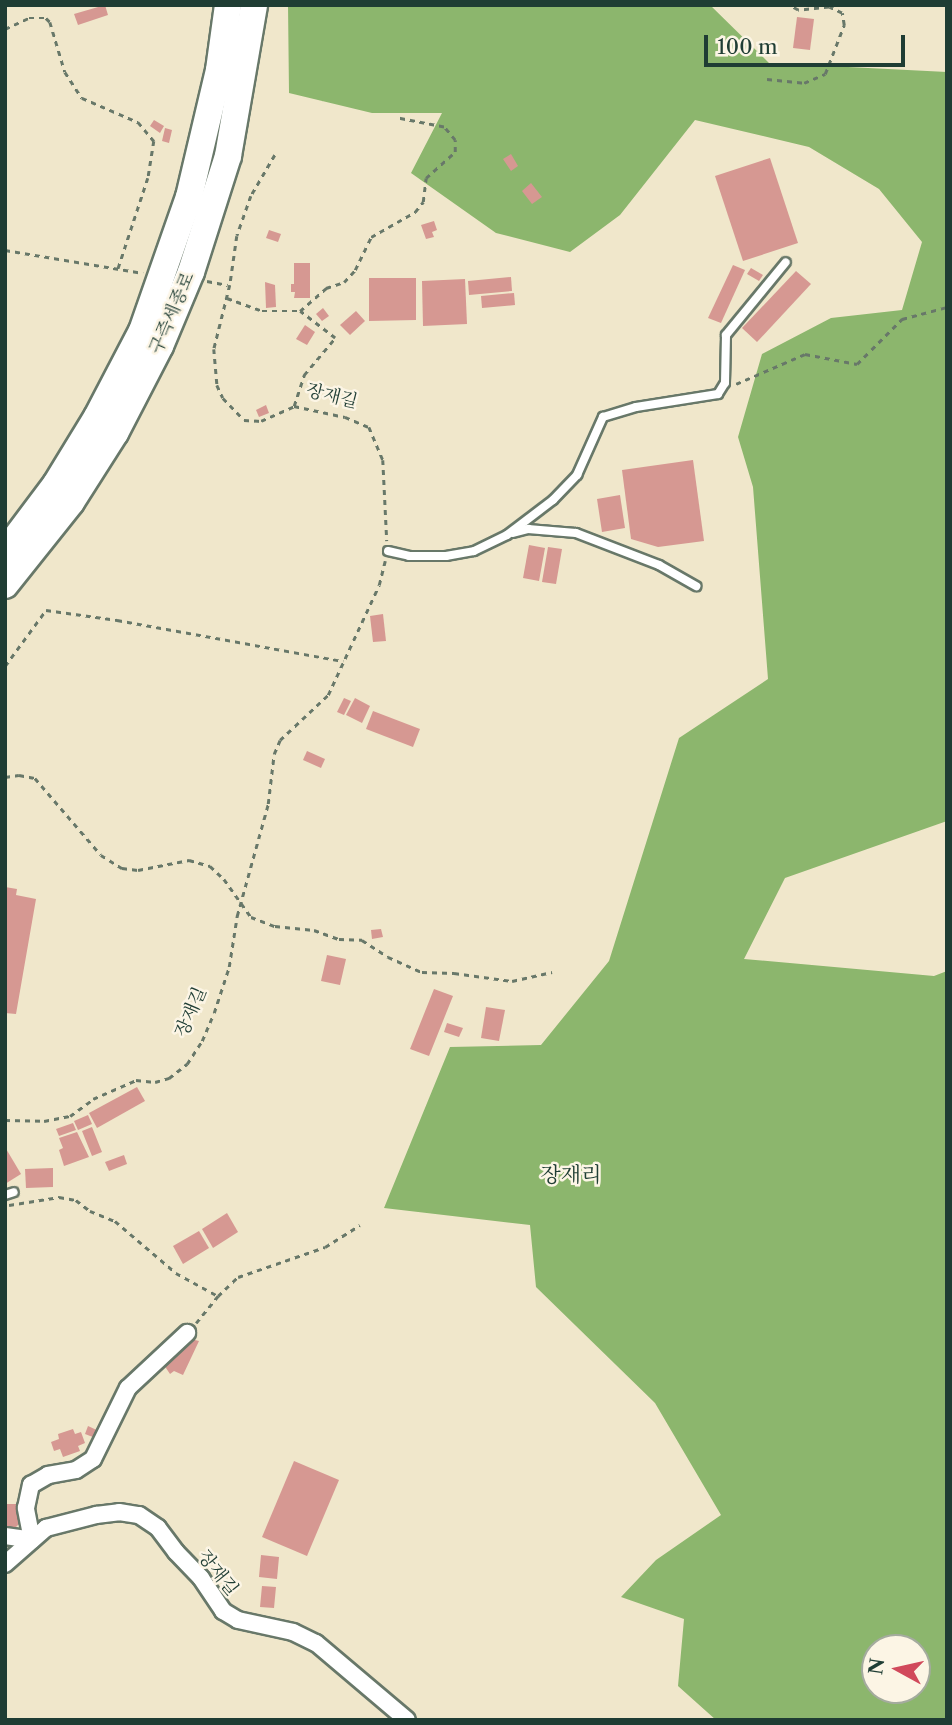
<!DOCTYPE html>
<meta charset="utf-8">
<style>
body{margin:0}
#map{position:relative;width:952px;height:1725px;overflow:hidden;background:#f0e7cb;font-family:"Libre Caslon Text","Noto Serif KR",serif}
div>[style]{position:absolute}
.forest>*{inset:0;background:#8cb66d}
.building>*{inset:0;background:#d69892}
.path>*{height:2.5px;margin-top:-1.25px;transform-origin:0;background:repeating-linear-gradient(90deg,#687869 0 5px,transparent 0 10px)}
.roads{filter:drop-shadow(2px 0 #687869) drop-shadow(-2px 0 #687869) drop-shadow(0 2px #687869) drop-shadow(0 -2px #687869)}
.service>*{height:8px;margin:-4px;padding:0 4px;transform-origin:4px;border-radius:4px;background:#fff}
.minor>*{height:16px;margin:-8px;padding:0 8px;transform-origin:8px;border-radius:8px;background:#fff}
.trunk>*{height:26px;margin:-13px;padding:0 13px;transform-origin:13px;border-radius:13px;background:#fff}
span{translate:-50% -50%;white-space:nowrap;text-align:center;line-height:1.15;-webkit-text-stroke:5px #fcf5e5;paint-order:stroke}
.street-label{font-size:18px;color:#1f3d34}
.quarter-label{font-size:21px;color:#1f3d34}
.frame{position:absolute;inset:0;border:7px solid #1f3d34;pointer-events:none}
.north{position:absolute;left:861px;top:1634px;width:70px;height:70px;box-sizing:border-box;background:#fcf5e5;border:2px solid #a4ab9e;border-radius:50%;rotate:278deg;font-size:19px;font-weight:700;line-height:28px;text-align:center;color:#1f3d34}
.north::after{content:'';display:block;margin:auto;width:24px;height:32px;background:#d1495b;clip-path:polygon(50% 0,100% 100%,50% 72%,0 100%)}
.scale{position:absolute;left:704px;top:35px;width:201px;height:32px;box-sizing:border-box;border:4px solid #1f3d34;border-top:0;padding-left:9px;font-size:21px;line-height:24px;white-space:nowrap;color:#1f3d34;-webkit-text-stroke:5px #fcf5e5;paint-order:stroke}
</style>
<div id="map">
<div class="forest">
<i style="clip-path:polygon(evenodd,288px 5px,710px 5px,769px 63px,947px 72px,947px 821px,785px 878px,744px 959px,934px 976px,947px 971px,947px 1720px,716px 1720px,678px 1686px,684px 1619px,621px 1597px,656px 1560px,721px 1515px,655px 1403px,536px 1287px,530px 1225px,384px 1208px,450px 1047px,541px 1045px,609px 961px,679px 738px,768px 679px,753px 487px,738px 437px,762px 354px,831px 318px,902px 310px,922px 242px,879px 189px,809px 147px,695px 120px,620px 215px,570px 252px,496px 233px,411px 173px,442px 113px,372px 113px,289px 93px,288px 5px,875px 1648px,917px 1648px,917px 1690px,875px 1690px,875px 1648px)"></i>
</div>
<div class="building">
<i style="clip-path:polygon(105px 5px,108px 15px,78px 25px,74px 14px)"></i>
<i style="clip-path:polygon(797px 17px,814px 19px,810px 50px,793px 48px)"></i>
<i style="clip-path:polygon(154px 120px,164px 126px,160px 133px,150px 126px)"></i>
<i style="clip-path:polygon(165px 128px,172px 130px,169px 143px,162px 141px)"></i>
<i style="clip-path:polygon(511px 154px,518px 166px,511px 171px,503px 159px)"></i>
<i style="clip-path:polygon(770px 158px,798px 243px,743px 261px,715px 176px)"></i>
<i style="clip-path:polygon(531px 183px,542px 197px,532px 204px,522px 191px)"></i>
<i style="clip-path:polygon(434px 221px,437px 230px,432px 232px,434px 237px,426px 239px,421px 225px)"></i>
<i style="clip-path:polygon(269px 230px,281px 234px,278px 242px,266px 238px)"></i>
<i style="clip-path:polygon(294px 263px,310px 263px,310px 298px,294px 298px,295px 292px,291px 292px,291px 284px,294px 284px)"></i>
<i style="clip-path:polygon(733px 265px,745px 270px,721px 323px,708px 318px)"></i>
<i style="clip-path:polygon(751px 268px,763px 275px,759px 281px,747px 274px)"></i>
<i style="clip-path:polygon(796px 271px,811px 284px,757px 342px,742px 328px)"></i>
<i style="clip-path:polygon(511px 277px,512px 291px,469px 295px,468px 281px)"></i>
<i style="clip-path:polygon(369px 278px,416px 278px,416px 320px,369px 321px)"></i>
<i style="clip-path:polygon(465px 279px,467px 324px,423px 326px,422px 281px)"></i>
<i style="clip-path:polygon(265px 282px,275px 285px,276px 307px,266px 308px)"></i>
<i style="clip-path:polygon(514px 293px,515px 305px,482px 308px,481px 296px)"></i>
<i style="clip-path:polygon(323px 308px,329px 316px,322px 321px,316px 314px)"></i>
<i style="clip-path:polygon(356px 311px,365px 321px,350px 335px,340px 325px)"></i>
<i style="clip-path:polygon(305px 325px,315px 332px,307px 345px,296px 339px)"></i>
<i style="clip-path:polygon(266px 405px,269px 413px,259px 417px,256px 410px)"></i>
<i style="clip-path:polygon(693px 460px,704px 541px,658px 547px,631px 539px,622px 470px)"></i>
<i style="clip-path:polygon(620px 495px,625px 528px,602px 532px,597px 499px)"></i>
<i style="clip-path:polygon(529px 545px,545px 548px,539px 581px,523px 578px)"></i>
<i style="clip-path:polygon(548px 547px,562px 549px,556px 584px,542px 582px)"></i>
<i style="clip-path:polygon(383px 614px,386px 641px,373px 642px,370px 616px)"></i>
<i style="clip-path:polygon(344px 698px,351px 701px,344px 715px,337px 712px)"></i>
<i style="clip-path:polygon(355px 698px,370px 706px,362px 723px,346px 715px)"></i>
<i style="clip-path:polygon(373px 711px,420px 729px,413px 747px,366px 729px)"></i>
<i style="clip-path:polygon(307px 751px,325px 759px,321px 768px,303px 760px)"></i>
<i style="clip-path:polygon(5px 887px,17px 889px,16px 895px,36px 899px,16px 1014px,5px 1013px)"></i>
<i style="clip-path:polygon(381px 929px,383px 937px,372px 939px,371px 930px)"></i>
<i style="clip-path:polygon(327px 955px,346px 959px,340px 985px,321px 981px)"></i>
<i style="clip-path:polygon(434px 989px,453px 996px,429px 1056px,410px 1049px)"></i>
<i style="clip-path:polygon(486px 1007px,505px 1010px,499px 1041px,481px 1038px)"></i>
<i style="clip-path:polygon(447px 1023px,463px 1028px,459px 1037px,444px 1032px)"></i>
<i style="clip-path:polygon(137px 1087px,145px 1101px,97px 1128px,89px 1113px)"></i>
<i style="clip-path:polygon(88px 1115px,92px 1124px,78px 1130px,74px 1121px)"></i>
<i style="clip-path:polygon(73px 1123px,76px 1130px,59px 1136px,56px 1129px)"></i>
<i style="clip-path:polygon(92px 1127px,102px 1152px,92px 1156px,82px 1131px)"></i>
<i style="clip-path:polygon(77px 1132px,89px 1157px,64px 1166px,59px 1150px,63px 1148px,59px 1138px)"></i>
<i style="clip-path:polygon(5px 1147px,21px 1174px,5px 1184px)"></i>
<i style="clip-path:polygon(124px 1155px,127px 1164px,109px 1171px,105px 1162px)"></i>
<i style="clip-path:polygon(53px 1168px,53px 1187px,26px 1188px,25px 1169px)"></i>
<i style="clip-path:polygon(227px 1213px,238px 1232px,213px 1248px,202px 1229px)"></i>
<i style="clip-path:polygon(199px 1231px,209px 1248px,183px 1264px,173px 1246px)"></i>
<i style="clip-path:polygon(191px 1339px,199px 1341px,183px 1375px,174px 1371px,170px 1374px,164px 1365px)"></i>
<i style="clip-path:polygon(88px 1426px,101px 1432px,98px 1439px,85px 1434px)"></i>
<i style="clip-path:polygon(73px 1429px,75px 1434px,81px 1432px,85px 1443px,78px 1446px,80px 1451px,63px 1457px,60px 1449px,54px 1451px,51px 1442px,59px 1439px,58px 1434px)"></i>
<i style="clip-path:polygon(294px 1461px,339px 1480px,307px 1556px,262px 1537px)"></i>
<i style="clip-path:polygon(5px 1504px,23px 1504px,23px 1520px,15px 1528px,5px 1528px)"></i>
<i style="clip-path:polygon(261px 1555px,279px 1557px,277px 1579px,259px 1577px)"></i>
<i style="clip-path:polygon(262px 1586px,276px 1587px,274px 1608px,260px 1607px)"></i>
</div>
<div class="path">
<i style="left:5px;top:29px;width:26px;rotate:-25deg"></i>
<i style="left:29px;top:18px;width:17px"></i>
<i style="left:46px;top:18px;width:6px;rotate:45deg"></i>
<i style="left:50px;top:22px;width:52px;rotate:73.3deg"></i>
<i style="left:65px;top:72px;width:31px;rotate:57deg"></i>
<i style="left:82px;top:98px;width:61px;rotate:23.2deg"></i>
<i style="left:138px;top:122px;width:25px;rotate:50deg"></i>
<i style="left:154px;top:141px;width:37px;rotate:99deg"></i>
<i style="left:148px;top:178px;width:96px;rotate:108.2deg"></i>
<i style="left:767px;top:79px;width:37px;rotate:6deg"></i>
<i style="left:804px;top:83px;width:23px;rotate:-23deg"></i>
<i style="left:825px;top:74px;width:53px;rotate:-68.8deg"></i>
<i style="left:844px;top:25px;width:12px;rotate:-99deg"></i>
<i style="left:842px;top:13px;width:14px;rotate:-155deg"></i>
<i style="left:829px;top:7px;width:31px;rotate:174deg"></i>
<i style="left:798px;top:10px;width:10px;rotate:-151deg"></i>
<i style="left:275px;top:155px;width:48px;rotate:120.3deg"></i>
<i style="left:251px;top:196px;width:42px;rotate:109.3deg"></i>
<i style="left:237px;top:236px;width:49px;rotate:98.1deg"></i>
<i style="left:230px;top:285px;width:66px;rotate:104deg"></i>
<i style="left:214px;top:349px;width:36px;rotate:85deg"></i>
<i style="left:217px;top:385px;width:14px;rotate:65deg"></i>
<i style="left:223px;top:398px;width:30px;rotate:46deg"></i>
<i style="left:244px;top:420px;width:17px;rotate:3deg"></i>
<i style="left:261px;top:421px;width:36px;rotate:-24deg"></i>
<i style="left:294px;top:406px;width:52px;rotate:12.2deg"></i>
<i style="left:345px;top:417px;width:26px;rotate:23deg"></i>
<i style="left:369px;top:427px;width:36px;rotate:67deg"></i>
<i style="left:383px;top:460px;width:81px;rotate:87.2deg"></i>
<i style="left:5px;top:250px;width:140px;rotate:9.5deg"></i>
<i style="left:207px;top:281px;width:21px;rotate:11deg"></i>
<i style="left:227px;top:298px;width:37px;rotate:20deg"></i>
<i style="left:262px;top:311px;width:38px"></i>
<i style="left:300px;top:311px;width:35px;rotate:-41deg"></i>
<i style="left:326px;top:288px;width:19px;rotate:-18deg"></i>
<i style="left:344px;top:282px;width:16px;rotate:-47deg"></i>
<i style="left:355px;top:270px;width:37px;rotate:-64deg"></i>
<i style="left:371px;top:237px;width:51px;rotate:-29.6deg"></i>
<i style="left:415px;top:212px;width:13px;rotate:-51deg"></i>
<i style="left:423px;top:202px;width:24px;rotate:-83deg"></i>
<i style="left:426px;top:178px;width:39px;rotate:-42deg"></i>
<i style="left:455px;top:152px;width:12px;rotate:-90deg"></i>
<i style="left:455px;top:140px;width:17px;rotate:-130deg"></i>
<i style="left:444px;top:127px;width:47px;rotate:-168.9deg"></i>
<i style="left:736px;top:384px;width:75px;rotate:-23.5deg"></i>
<i style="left:805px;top:354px;width:53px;rotate:10.9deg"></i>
<i style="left:857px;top:364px;width:64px;rotate:-45deg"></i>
<i style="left:902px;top:319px;width:47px;rotate:-14.9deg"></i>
<i style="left:294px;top:406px;width:33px;rotate:-72deg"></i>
<i style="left:304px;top:375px;width:48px;rotate:-50deg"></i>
<i style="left:335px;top:338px;width:44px;rotate:-142.4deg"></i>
<i style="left:5px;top:666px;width:69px;rotate:-53.8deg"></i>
<i style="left:46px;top:610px;width:72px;rotate:8deg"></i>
<i style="left:117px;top:620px;width:230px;rotate:10.3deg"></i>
<i style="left:5px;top:777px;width:14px;rotate:-8deg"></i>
<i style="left:19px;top:775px;width:16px;rotate:11deg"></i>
<i style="left:35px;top:778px;width:101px;rotate:49.4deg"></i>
<i style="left:101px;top:855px;width:25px;rotate:32deg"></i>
<i style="left:122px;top:868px;width:16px;rotate:7deg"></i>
<i style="left:138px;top:870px;width:52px;rotate:-11.1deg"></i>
<i style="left:189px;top:860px;width:22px;rotate:16deg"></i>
<i style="left:210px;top:866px;width:19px;rotate:43deg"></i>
<i style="left:224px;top:879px;width:47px;rotate:54.6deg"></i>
<i style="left:251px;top:917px;width:26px;rotate:21deg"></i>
<i style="left:275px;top:926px;width:39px;rotate:6deg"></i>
<i style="left:314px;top:930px;width:27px;rotate:20deg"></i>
<i style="left:339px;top:939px;width:23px;rotate:2deg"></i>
<i style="left:362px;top:940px;width:31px;rotate:33deg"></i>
<i style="left:388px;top:957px;width:37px;rotate:24deg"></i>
<i style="left:422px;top:972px;width:32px;rotate:2deg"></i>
<i style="left:454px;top:973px;width:59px;rotate:7.9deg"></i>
<i style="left:512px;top:981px;width:41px;rotate:-12.7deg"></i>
<i style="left:5px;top:1120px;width:39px;rotate:1deg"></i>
<i style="left:44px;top:1121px;width:26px;rotate:-11deg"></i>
<i style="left:70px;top:1116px;width:29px;rotate:-36deg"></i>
<i style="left:93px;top:1099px;width:47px;rotate:-23.8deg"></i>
<i style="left:136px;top:1080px;width:19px;rotate:6deg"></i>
<i style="left:155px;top:1082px;width:15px;rotate:-16deg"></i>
<i style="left:169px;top:1078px;width:23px;rotate:-38deg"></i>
<i style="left:187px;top:1064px;width:27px;rotate:-57deg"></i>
<i style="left:202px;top:1041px;width:30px;rotate:-67deg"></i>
<i style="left:214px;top:1013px;width:48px;rotate:-71.9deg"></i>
<i style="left:229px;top:967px;width:52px;rotate:-81.1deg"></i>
<i style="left:237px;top:916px;width:116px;rotate:-74.5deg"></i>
<i style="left:268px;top:804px;width:50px;rotate:-83.2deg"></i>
<i style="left:274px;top:754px;width:15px;rotate:-67deg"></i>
<i style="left:280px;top:740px;width:66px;rotate:-43.2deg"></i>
<i style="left:328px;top:695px;width:121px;rotate:-65.1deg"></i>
<i style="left:379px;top:585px;width:25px;rotate:-76deg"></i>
<i style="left:9px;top:1205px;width:51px;rotate:-9.1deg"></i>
<i style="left:59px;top:1197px;width:17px;rotate:10deg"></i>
<i style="left:76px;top:1200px;width:18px;rotate:38deg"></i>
<i style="left:90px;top:1211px;width:27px;rotate:22deg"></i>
<i style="left:115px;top:1221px;width:80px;rotate:40.4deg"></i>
<i style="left:176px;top:1273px;width:48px;rotate:28.7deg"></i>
<i style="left:196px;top:1323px;width:35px;rotate:-51deg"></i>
<i style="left:218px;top:1296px;width:28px;rotate:-44deg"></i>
<i style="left:238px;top:1277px;width:92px;rotate:-19deg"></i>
<i style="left:325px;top:1247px;width:41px;rotate:-32.2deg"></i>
</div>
<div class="roads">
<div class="service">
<i style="left:513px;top:533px;width:16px;rotate:-15deg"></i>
<i style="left:528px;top:529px;width:48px;rotate:4.8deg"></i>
<i style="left:576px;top:533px;width:89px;rotate:21.1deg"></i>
<i style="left:659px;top:565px;width:43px;rotate:29.6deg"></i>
<i style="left:388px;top:551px;width:22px;rotate:13deg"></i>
<i style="left:409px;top:556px;width:37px"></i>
<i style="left:446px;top:556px;width:28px;rotate:-10deg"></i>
<i style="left:474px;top:551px;width:37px;rotate:-26deg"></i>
<i style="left:507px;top:535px;width:58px;rotate:-37.3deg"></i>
<i style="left:553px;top:500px;width:35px;rotate:-46deg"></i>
<i style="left:577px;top:475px;width:64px;rotate:-65.9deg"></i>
<i style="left:603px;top:417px;width:34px;rotate:-17deg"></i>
<i style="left:636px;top:407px;width:83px;rotate:-9deg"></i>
<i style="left:718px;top:394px;width:13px;rotate:-58deg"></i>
<i style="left:725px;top:383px;width:48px;rotate:-88.8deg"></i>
<i style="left:726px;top:335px;width:94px;rotate:-50.6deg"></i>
<i style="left:5px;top:1195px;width:9px;rotate:-18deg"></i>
</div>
<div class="minor">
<i style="left:5px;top:1536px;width:27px;rotate:8deg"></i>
<i style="left:32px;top:1540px;width:33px;rotate:-101deg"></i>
<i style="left:26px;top:1508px;width:24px;rotate:-78deg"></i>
<i style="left:31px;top:1485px;width:20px;rotate:-30deg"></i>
<i style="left:48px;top:1475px;width:28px;rotate:-10deg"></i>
<i style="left:76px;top:1470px;width:20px;rotate:-33deg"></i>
<i style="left:93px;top:1459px;width:79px;rotate:-63.8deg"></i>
<i style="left:128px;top:1388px;width:81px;rotate:-43deg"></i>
<i style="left:5px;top:1564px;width:55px;rotate:-41.3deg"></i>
<i style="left:46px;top:1528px;width:52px;rotate:-14.6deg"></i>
<i style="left:96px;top:1515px;width:23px;rotate:-7deg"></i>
<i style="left:119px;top:1512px;width:20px;rotate:9deg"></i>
<i style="left:139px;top:1515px;width:23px;rotate:34deg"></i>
<i style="left:158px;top:1528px;width:30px;rotate:53deg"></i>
<i style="left:176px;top:1552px;width:36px;rotate:46deg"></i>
<i style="left:201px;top:1578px;width:40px;rotate:56deg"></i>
<i style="left:223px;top:1611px;width:17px;rotate:31deg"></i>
<i style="left:238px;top:1620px;width:56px;rotate:12.3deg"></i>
<i style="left:293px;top:1632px;width:25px;rotate:26deg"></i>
<i style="left:316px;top:1643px;width:119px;rotate:40.2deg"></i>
</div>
<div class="trunk">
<i style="left:5px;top:552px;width:85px;rotate:-53.1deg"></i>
<i style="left:56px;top:484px;width:79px;rotate:-58.5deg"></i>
<i style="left:97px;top:417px;width:97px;rotate:-62.4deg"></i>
<i style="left:142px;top:331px;width:142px;rotate:-70.7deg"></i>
<i style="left:189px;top:197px;width:130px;rotate:-76.7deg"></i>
<i style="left:219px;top:70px;width:66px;rotate:-82.1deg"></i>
<i style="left:5px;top:585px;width:106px;rotate:-51.5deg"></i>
<i style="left:71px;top:502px;width:82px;rotate:-57.5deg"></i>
<i style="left:115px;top:433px;width:98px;rotate:-62.7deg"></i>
<i style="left:160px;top:346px;width:80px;rotate:-67.3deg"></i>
<i style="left:191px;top:272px;width:122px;rotate:-72.3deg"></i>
<i style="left:228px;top:156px;width:153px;rotate:-80.2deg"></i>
</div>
</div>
<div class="street-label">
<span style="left:172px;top:313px;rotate:-67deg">구즉세종로</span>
<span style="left:332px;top:396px;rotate:14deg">장재길</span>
<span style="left:191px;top:1012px;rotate:-67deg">장재길</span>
<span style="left:218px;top:1573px;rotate:51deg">장재길</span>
</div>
<div class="quarter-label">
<span style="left:571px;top:1175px">장재리</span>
</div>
<div class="frame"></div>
<div class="north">N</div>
<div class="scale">100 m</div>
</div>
